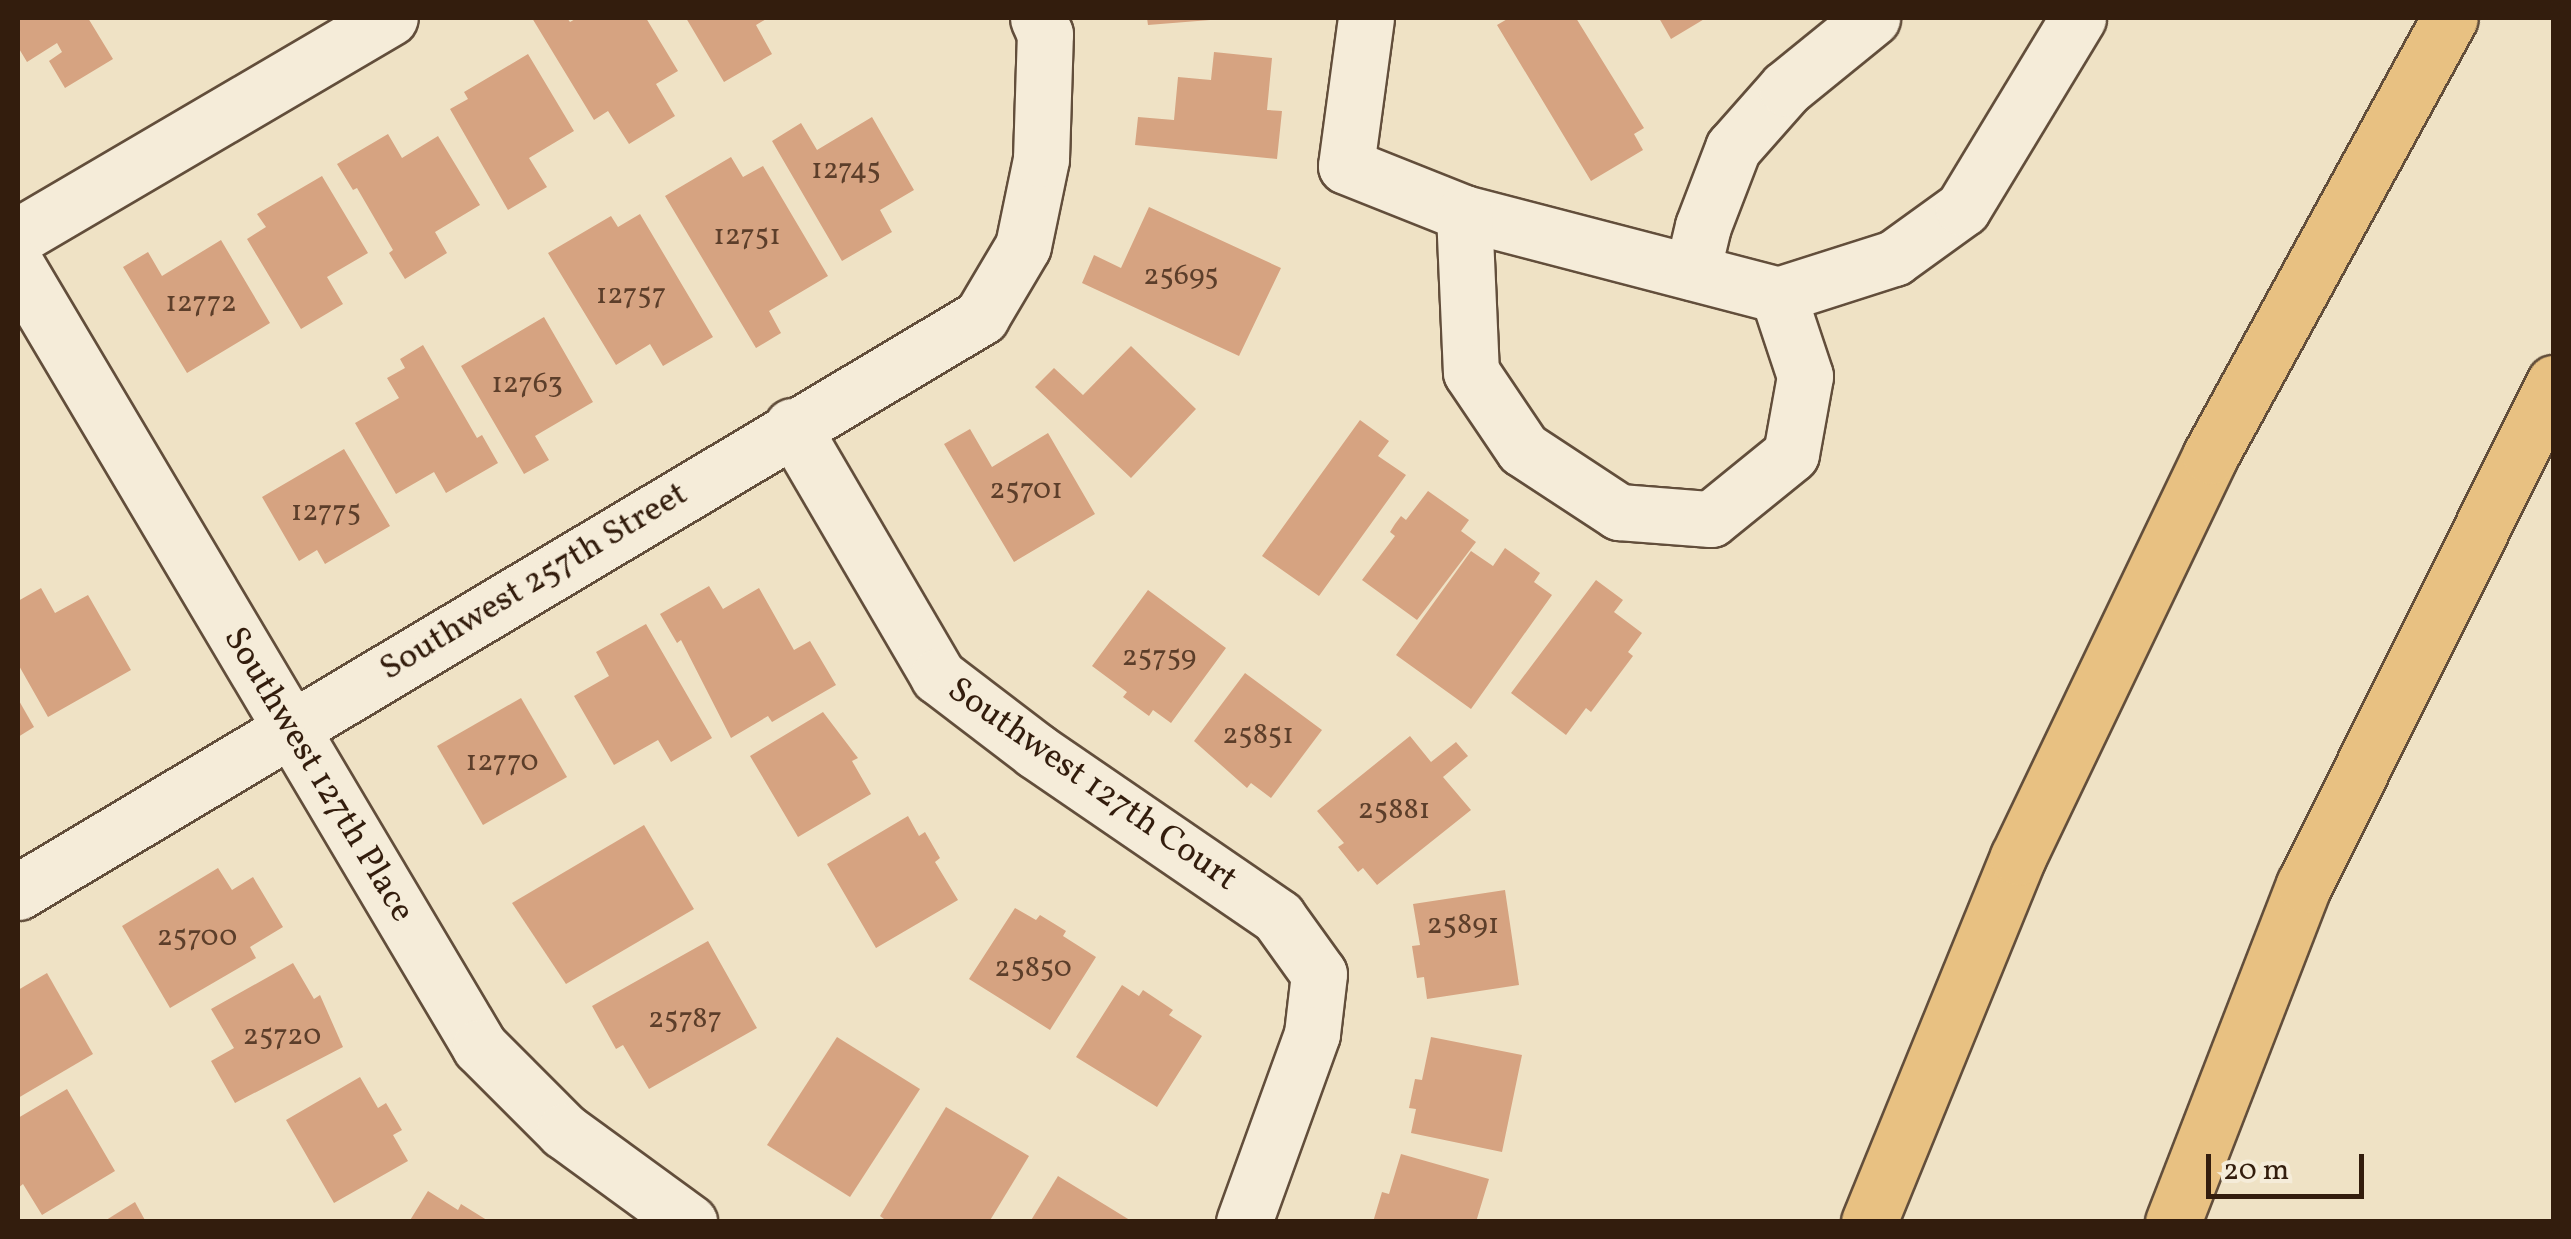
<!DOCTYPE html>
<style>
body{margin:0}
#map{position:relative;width:2571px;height:1239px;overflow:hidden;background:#efe2c5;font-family:Vollkorn,serif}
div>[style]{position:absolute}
.building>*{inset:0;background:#d6a381}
.roads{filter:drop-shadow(2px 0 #624e3b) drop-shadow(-2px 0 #624e3b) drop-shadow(0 2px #624e3b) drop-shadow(0 -2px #624e3b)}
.minor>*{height:55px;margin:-27.5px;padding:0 27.5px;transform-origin:27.5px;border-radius:27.5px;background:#f5ecd9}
.highway>*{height:55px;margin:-27.5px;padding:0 27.5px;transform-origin:27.5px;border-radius:27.5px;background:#e8c182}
span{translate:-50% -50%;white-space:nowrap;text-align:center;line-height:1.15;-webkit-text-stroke:10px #f5ecd9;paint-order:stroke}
.number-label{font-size:30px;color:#5c3e2a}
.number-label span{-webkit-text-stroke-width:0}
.street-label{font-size:35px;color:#331d0d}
.frame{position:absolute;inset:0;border:20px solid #331d0d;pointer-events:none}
.scale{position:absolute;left:2206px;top:1154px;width:158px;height:45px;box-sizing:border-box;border:5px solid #331d0d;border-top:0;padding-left:12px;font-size:30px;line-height:35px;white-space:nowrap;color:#331d0d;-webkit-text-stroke:8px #f5ecd9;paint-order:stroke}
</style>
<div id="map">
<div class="building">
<i style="clip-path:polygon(18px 18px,88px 18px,113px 59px,65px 88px,49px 61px,62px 52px,57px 43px,27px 62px,18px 47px)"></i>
<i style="clip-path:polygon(532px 18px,567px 18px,570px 22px,577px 18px,646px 18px,678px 71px,656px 84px,675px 116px,629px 144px,608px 111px,594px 120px)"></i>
<i style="clip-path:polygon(686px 18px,768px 18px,756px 25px,772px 54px,724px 82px)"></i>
<i style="clip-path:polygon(1147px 18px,1210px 18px,1210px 20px,1148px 25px)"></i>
<i style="clip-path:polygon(1509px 18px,1576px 18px,1644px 128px,1634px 134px,1643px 150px,1591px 181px,1497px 25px)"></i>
<i style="clip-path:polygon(1659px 18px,1706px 18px,1671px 39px)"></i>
<i style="clip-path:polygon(1214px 52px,1272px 58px,1267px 110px,1282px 111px,1277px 159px,1135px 145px,1138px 117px,1174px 120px,1178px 77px,1211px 80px)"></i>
<i style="clip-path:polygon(528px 54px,574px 131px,529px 158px,547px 187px,508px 210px,450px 109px,468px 99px,464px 92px)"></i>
<i style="clip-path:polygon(872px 117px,914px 190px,880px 210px,892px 232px,842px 261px,772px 141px,801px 123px,817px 150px)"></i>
<i style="clip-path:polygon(388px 134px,402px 158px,438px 136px,480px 205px,435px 232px,447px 253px,405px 279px,389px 253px,393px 250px,357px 188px,353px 190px,337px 164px)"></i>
<i style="clip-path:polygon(731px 157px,743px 177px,763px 166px,828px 276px,769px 311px,781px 333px,756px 348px,665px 196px)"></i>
<i style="clip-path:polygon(322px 176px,368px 253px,327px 277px,343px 304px,301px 329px,247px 239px,266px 227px,257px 214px)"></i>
<i style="clip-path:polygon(1149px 207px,1281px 268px,1239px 356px,1082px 283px,1094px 255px,1121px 268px)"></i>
<i style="clip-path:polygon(640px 214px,713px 337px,663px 366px,650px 344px,616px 365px,548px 253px,611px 216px,618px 227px)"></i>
<i style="clip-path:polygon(221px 240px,270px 323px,187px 373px,123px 267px,148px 252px,162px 276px)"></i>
<i style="clip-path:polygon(544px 317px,593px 402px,535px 436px,549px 460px,524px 474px,461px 366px)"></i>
<i style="clip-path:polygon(423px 345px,477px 438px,482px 435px,498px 463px,446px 493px,434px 472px,396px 494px,355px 423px,399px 398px,387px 378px,405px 368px,400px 359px)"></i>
<i style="clip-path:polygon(1131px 346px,1196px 409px,1131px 478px,1035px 387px,1054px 368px,1083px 395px)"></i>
<i style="clip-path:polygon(1360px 420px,1389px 441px,1378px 456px,1406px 475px,1319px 596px,1262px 556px)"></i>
<i style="clip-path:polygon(970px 429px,992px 467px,1048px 433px,1095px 514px,1014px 562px,944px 444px)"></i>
<i style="clip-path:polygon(344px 449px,390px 526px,325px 564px,317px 550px,299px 561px,262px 497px)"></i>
<i style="clip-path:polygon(1428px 491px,1469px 520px,1461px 531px,1476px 542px,1417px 620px,1362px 580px,1395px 536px,1390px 532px,1395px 524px,1401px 516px,1406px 520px)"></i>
<i style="clip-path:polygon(1505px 548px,1540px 573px,1534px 582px,1552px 595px,1471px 709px,1396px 655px,1471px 551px,1493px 566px)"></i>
<i style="clip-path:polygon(1596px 580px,1623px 600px,1614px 612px,1642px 633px,1628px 652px,1633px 656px,1591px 712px,1586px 708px,1566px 735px,1511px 693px)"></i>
<i style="clip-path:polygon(709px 586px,723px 609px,759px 588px,794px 650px,810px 641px,836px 685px,772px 722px,768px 716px,731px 738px,681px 640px,677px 643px,660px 614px)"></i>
<i style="clip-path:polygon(41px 588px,55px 613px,88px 595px,131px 670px,48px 717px,18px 664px,18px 601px)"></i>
<i style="clip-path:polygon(1148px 590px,1226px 648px,1171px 723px,1153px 710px,1149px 716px,1123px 697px,1127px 692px,1092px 666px)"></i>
<i style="clip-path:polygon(646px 624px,712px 738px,671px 762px,658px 740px,614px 765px,574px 696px,609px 676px,596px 652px)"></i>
<i style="clip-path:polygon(1245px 673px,1322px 730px,1271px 798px,1251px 783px,1247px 788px,1194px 741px)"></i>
<i style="clip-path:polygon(521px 698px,567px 777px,483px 825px,437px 746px)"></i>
<i style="clip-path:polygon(18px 699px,34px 727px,18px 737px)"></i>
<i style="clip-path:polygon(823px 712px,858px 758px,852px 761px,871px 794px,798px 837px,750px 756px)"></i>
<i style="clip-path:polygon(1410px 736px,1431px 762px,1456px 742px,1468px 756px,1443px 777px,1471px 810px,1377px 885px,1363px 868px,1358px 872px,1338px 847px,1344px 843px,1317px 811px)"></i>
<i style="clip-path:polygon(908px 816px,919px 836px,925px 832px,940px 858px,935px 862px,958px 900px,876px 948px,827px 864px)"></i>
<i style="clip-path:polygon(644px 825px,694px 909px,566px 984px,512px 903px)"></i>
<i style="clip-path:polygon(218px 868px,232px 890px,253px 877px,283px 927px,250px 947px,256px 958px,170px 1008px,122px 926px)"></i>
<i style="clip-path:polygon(1505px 890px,1519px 985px,1427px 999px,1424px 977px,1417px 978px,1412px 946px,1420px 945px,1413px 904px)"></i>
<i style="clip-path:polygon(1015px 908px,1036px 920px,1040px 915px,1066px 931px,1063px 936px,1096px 957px,1050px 1030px,969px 979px)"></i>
<i style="clip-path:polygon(708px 941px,757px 1028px,649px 1089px,623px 1045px,616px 1049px,592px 1006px)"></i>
<i style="clip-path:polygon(293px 963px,314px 999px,320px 995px,343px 1047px,235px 1103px,211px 1061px,234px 1048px,211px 1009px)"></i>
<i style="clip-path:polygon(47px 973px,93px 1054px,18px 1098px,18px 990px)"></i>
<i style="clip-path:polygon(1122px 985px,1139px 996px,1143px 990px,1173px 1010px,1169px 1015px,1202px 1036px,1157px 1107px,1076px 1057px)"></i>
<i style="clip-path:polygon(837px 1037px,920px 1089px,850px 1197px,767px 1145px)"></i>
<i style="clip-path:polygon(1431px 1037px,1522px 1055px,1502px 1152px,1411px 1133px,1416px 1109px,1409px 1108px,1415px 1079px,1422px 1080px)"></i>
<i style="clip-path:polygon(360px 1077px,378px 1108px,386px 1103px,402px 1130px,393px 1135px,408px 1161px,334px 1203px,286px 1120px)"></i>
<i style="clip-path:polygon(67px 1089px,115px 1171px,42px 1215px,23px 1184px,18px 1188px,18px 1118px)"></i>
<i style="clip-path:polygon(946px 1107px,1029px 1156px,989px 1222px,888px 1222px,880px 1216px)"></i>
<i style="clip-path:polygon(1401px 1154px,1489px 1179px,1476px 1222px,1373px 1222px,1382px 1192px,1389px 1194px)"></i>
<i style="clip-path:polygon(1058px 1176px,1133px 1222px,1030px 1222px)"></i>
<i style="clip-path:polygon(428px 1191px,458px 1210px,461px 1204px,490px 1222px,409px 1222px)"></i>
<i style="clip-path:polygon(135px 1202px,146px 1222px,103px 1222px)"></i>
</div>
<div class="roads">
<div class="minor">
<i style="left:1366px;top:18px;width:149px;rotate:97.7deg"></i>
<i style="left:1346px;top:166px;width:127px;rotate:21.7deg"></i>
<i style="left:1464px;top:213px;width:325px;rotate:14.6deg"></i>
<i style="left:1464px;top:213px;width:159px;rotate:87.5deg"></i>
<i style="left:1471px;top:372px;width:93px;rotate:56deg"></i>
<i style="left:1523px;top:449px;width:115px;rotate:33.3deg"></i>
<i style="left:1619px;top:512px;width:92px;rotate:4.4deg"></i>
<i style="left:1711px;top:519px;width:103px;rotate:-39.1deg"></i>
<i style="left:1791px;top:454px;width:79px;rotate:-79.8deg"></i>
<i style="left:1805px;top:376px;width:85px;rotate:-108.4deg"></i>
<i style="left:18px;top:236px;width:431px;rotate:-30.4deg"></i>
<i style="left:18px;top:268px;width:906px;rotate:59.33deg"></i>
<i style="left:480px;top:1047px;width:119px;rotate:45deg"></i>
<i style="left:564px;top:1131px;width:155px;rotate:36.1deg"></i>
<i style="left:1692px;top:272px;width:47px;rotate:-76.6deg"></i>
<i style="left:1703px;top:226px;width:84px;rotate:-69deg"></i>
<i style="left:1733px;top:148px;width:80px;rotate:-48.5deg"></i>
<i style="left:1786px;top:88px;width:111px;rotate:-39.1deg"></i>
<i style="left:1778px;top:295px;width:122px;rotate:-17.7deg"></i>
<i style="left:1894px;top:258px;width:85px;rotate:-35.9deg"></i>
<i style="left:1963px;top:208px;width:222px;rotate:-58.8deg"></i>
<i style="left:792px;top:426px;width:290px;rotate:59.7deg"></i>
<i style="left:938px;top:676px;width:123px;rotate:37.4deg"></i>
<i style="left:1036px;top:751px;width:293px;rotate:34.4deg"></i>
<i style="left:1278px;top:917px;width:70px;rotate:54.3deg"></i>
<i style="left:1319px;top:974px;width:60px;rotate:96.7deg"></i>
<i style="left:1312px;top:1034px;width:200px;rotate:109.9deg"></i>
<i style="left:18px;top:892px;width:1122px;rotate:-30.84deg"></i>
<i style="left:981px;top:317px;width:82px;rotate:-59.4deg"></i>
<i style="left:1023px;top:246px;width:89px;rotate:-78.3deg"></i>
<i style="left:1041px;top:159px;width:125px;rotate:-88.2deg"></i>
<i style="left:1045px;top:34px;width:17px;rotate:-114deg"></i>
</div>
<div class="highway">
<i style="left:1869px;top:1222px;width:394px;rotate:-67.8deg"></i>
<i style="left:2018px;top:857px;width:445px;rotate:-64.4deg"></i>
<i style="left:2210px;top:456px;width:499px;rotate:-61.3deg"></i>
<i style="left:2173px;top:1222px;width:362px;rotate:-68.8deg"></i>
<i style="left:2304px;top:885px;width:561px;rotate:-63.53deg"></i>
</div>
</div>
<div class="number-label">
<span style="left:846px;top:170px">12745</span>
<span style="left:747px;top:236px">12751</span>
<span style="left:1181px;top:276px">25695</span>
<span style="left:631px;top:295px">12757</span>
<span style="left:201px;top:303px">12772</span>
<span style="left:527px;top:384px">12763</span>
<span style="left:1026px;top:490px">25701</span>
<span style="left:326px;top:512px">12775</span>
<span style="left:1159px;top:657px">25759</span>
<span style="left:1258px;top:735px">25851</span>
<span style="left:502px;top:762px">12770</span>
<span style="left:1394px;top:810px">25881</span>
<span style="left:1463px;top:925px">25891</span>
<span style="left:197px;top:937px">25700</span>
<span style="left:1033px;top:968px">25850</span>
<span style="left:685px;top:1019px">25787</span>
<span style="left:282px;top:1036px">25720</span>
</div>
<div class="street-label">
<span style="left:534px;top:582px;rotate:-31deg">Southwest 257th Street</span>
<span style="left:318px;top:775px;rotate:59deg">Southwest 127th Place</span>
<span style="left:1092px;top:785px;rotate:35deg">Southwest 127th Court</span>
</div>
<div class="frame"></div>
<div class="scale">20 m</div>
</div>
